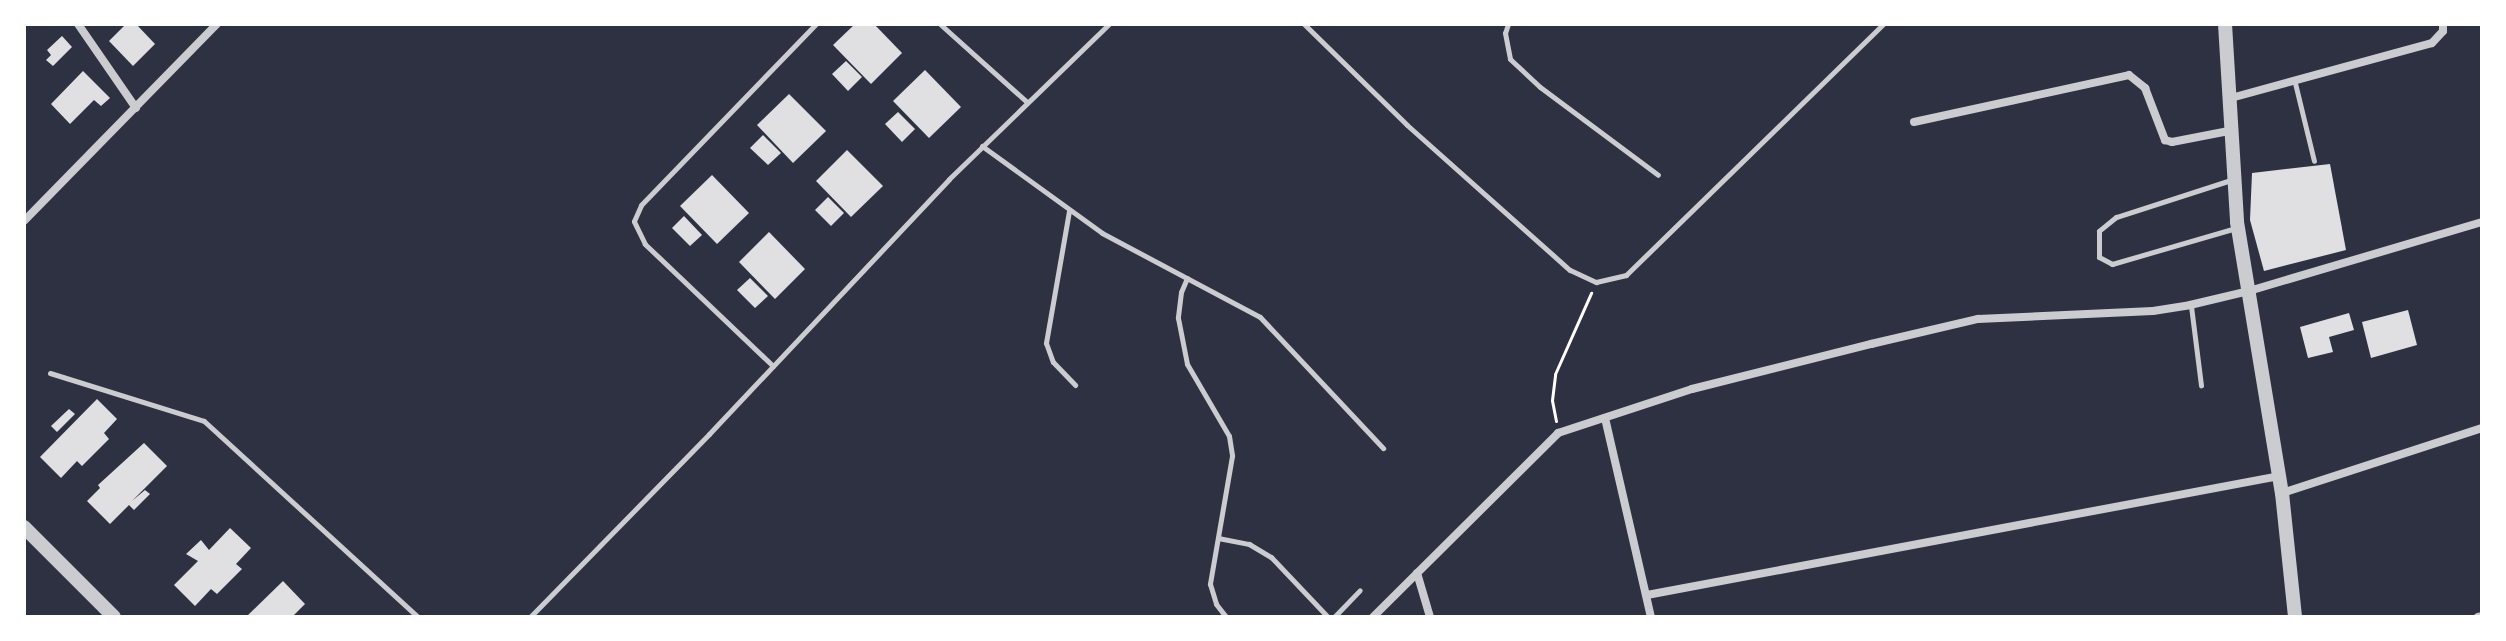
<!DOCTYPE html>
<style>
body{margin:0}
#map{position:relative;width:2506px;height:641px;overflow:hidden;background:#2d3142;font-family:Poppins,sans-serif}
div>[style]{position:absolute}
.building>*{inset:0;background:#e0e0e3}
.path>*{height:3px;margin:-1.5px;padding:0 1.5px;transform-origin:1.5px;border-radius:1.5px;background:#fff}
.service>*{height:5px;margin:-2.5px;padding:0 2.5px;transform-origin:2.5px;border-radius:2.5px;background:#caccd0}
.minor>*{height:8px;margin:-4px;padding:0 4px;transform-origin:4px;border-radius:4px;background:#caccd0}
.tertiary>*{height:14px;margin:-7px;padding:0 7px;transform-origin:7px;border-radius:7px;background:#caccd0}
span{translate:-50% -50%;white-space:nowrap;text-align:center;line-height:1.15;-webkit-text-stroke:6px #fff;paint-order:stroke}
.frame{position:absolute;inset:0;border:26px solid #fff;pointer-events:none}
</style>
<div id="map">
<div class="building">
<i style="clip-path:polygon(126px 24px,136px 24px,155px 44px,133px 66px,109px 41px)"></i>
<i style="clip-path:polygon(855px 24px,874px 24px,902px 53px,871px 84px,833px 45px)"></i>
<i style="clip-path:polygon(62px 36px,72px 47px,53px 66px,46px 60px,51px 55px,47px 50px)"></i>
<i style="clip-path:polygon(846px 61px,862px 77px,848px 91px,832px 74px)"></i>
<i style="clip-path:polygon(925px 70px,961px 107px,929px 138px,893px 101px)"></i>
<i style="clip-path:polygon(83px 71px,110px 98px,101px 106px,94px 100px,70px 124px,51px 104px)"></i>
<i style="clip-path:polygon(789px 94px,826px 131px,793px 163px,757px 125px)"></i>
<i style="clip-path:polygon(898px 112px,915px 129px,902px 142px,885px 124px)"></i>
<i style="clip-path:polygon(763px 135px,781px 153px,768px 165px,750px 148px)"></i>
<i style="clip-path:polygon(847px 150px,883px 186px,851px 217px,816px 181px)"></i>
<i style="clip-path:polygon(2330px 164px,2346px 250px,2264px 271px,2250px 220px,2252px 173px)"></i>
<i style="clip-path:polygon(712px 175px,749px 213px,717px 244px,680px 206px)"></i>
<i style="clip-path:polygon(828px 197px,844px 213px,831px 226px,815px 210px)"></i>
<i style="clip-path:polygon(684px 216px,702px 235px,690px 246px,672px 228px)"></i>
<i style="clip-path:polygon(769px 232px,805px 269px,775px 299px,739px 262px)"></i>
<i style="clip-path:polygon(750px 278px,768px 296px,755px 308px,737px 290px)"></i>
<i style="clip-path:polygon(2408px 310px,2417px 345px,2371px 358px,2362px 322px)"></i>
<i style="clip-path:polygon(2349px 313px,2354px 330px,2329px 337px,2333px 352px,2308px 358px,2300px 327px)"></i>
<i style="clip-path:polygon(97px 399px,117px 419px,104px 433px,109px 439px,82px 466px,77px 461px,61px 478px,40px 457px)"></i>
<i style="clip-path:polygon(69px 409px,75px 414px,57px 432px,51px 426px)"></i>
<i style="clip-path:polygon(144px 443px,167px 466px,132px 501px,145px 490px,150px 494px,134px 510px,129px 505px,110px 524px,87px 501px,100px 488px,98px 485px)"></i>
<i style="clip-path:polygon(230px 528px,251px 548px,236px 564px,242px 569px,217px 594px,211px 589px,195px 606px,174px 585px,198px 561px,186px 554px,201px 540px,209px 550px)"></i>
<i style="clip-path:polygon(283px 581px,305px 604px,292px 617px,246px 617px)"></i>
</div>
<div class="path">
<i style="left:1556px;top:421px;width:21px;rotate:-101deg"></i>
<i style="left:1552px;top:400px;width:26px;rotate:-83deg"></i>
<i style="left:1555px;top:374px;width:89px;rotate:-66deg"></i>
</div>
<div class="service">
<i style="left:940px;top:24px;width:117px;rotate:41.9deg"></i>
<i style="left:1304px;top:24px;width:144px;rotate:44.4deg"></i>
<i style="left:1407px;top:125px;width:218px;rotate:41.7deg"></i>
<i style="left:1570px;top:270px;width:29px;rotate:25deg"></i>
<i style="left:1596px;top:282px;width:31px;rotate:-13deg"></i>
<i style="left:1626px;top:275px;width:359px;rotate:-44.3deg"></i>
<i style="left:1508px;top:24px;width:9px;rotate:108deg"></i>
<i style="left:1505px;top:33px;width:26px;rotate:79deg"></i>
<i style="left:1510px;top:59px;width:41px;rotate:43deg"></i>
<i style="left:1540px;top:87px;width:147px;rotate:36.7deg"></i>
<i style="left:2295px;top:83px;width:80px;rotate:76.3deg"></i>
<i style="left:982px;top:146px;width:148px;rotate:35.9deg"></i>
<i style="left:1102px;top:233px;width:179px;rotate:28deg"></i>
<i style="left:1260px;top:317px;width:180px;rotate:46.8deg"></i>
<i style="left:2234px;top:179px;width:124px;rotate:162.1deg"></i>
<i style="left:2116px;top:217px;width:22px;rotate:141deg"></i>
<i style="left:2099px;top:231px;width:26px;rotate:90deg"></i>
<i style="left:2099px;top:257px;width:15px;rotate:28deg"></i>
<i style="left:2112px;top:264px;width:129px;rotate:-16.2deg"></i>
<i style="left:1069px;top:211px;width:134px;rotate:99.9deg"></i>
<i style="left:1046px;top:343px;width:20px;rotate:70deg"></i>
<i style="left:1053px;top:362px;width:32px;rotate:46deg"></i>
<i style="left:1187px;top:278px;width:15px;rotate:113deg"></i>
<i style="left:1181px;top:292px;width:26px;rotate:97deg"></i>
<i style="left:1178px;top:318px;width:47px;rotate:78.9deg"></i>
<i style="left:1187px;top:364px;width:83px;rotate:59.7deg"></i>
<i style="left:1229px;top:436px;width:20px;rotate:81deg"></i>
<i style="left:1232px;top:456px;width:130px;rotate:99.8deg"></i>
<i style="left:1210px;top:584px;width:21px;rotate:73deg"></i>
<i style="left:1216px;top:604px;width:16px;rotate:52deg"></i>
<i style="left:2191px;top:306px;width:80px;rotate:82.8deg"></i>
<i style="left:773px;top:366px;width:177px;rotate:-136.4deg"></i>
<i style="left:645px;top:244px;width:25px;rotate:-116deg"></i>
<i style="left:634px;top:221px;width:17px;rotate:-66deg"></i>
<i style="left:641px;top:205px;width:252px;rotate:-46deg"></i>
<i style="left:50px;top:373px;width:161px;rotate:17.3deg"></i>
<i style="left:204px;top:421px;width:290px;rotate:42.5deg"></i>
<i style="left:1218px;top:538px;width:32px;rotate:11deg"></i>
<i style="left:1249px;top:544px;width:26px;rotate:31deg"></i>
<i style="left:1271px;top:557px;width:83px;rotate:46.5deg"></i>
<i style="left:530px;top:617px;width:256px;rotate:-45.6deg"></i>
<i style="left:709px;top:434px;width:350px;rotate:-46.7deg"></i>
<i style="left:949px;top:179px;width:223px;rotate:-44.1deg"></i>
<i style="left:1334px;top:617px;width:37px;rotate:-46deg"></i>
</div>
<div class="minor">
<i style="left:78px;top:24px;width:102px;rotate:55.4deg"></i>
<i style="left:2231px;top:98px;width:208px;rotate:-15.3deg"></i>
<i style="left:2432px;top:43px;width:16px;rotate:-47deg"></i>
<i style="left:2443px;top:31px;width:7px;rotate:-90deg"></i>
<i style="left:1914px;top:122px;width:220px;rotate:-12.3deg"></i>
<i style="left:2129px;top:75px;width:21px;rotate:39deg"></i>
<i style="left:2145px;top:88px;width:56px;rotate:69deg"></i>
<i style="left:2165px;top:140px;width:7px;rotate:16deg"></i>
<i style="left:2172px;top:142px;width:63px;rotate:-11deg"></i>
<i style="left:24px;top:221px;width:276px;rotate:-45.6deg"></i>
<i style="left:1605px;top:418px;width:204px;rotate:77deg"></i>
<i style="left:2282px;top:493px;width:210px;rotate:-18deg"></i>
<i style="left:1417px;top:573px;width:46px;rotate:73.5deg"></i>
<i style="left:1647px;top:595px;width:643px;rotate:-10.66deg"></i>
<i style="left:1373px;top:617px;width:261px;rotate:-44.8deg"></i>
<i style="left:1558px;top:433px;width:141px;rotate:-18.2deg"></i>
<i style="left:1692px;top:389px;width:185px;rotate:-14.1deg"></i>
<i style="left:1871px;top:344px;width:110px;rotate:-13.2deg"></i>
<i style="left:1978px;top:319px;width:175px;rotate:-2.6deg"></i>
<i style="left:2153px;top:311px;width:37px;rotate:-9deg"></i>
<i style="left:2190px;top:305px;width:61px;rotate:-13.3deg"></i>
<i style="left:2249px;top:291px;width:243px;rotate:-16.5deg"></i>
<i style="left:2478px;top:617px;width:4px;rotate:-14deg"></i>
</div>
<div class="tertiary">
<i style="left:2225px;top:24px;width:198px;rotate:86.5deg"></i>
<i style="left:2237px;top:222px;width:275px;rotate:80.6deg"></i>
<i style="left:2282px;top:493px;width:125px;rotate:84deg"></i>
<i style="left:24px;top:527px;width:127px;rotate:45deg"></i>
</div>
<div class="frame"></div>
</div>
